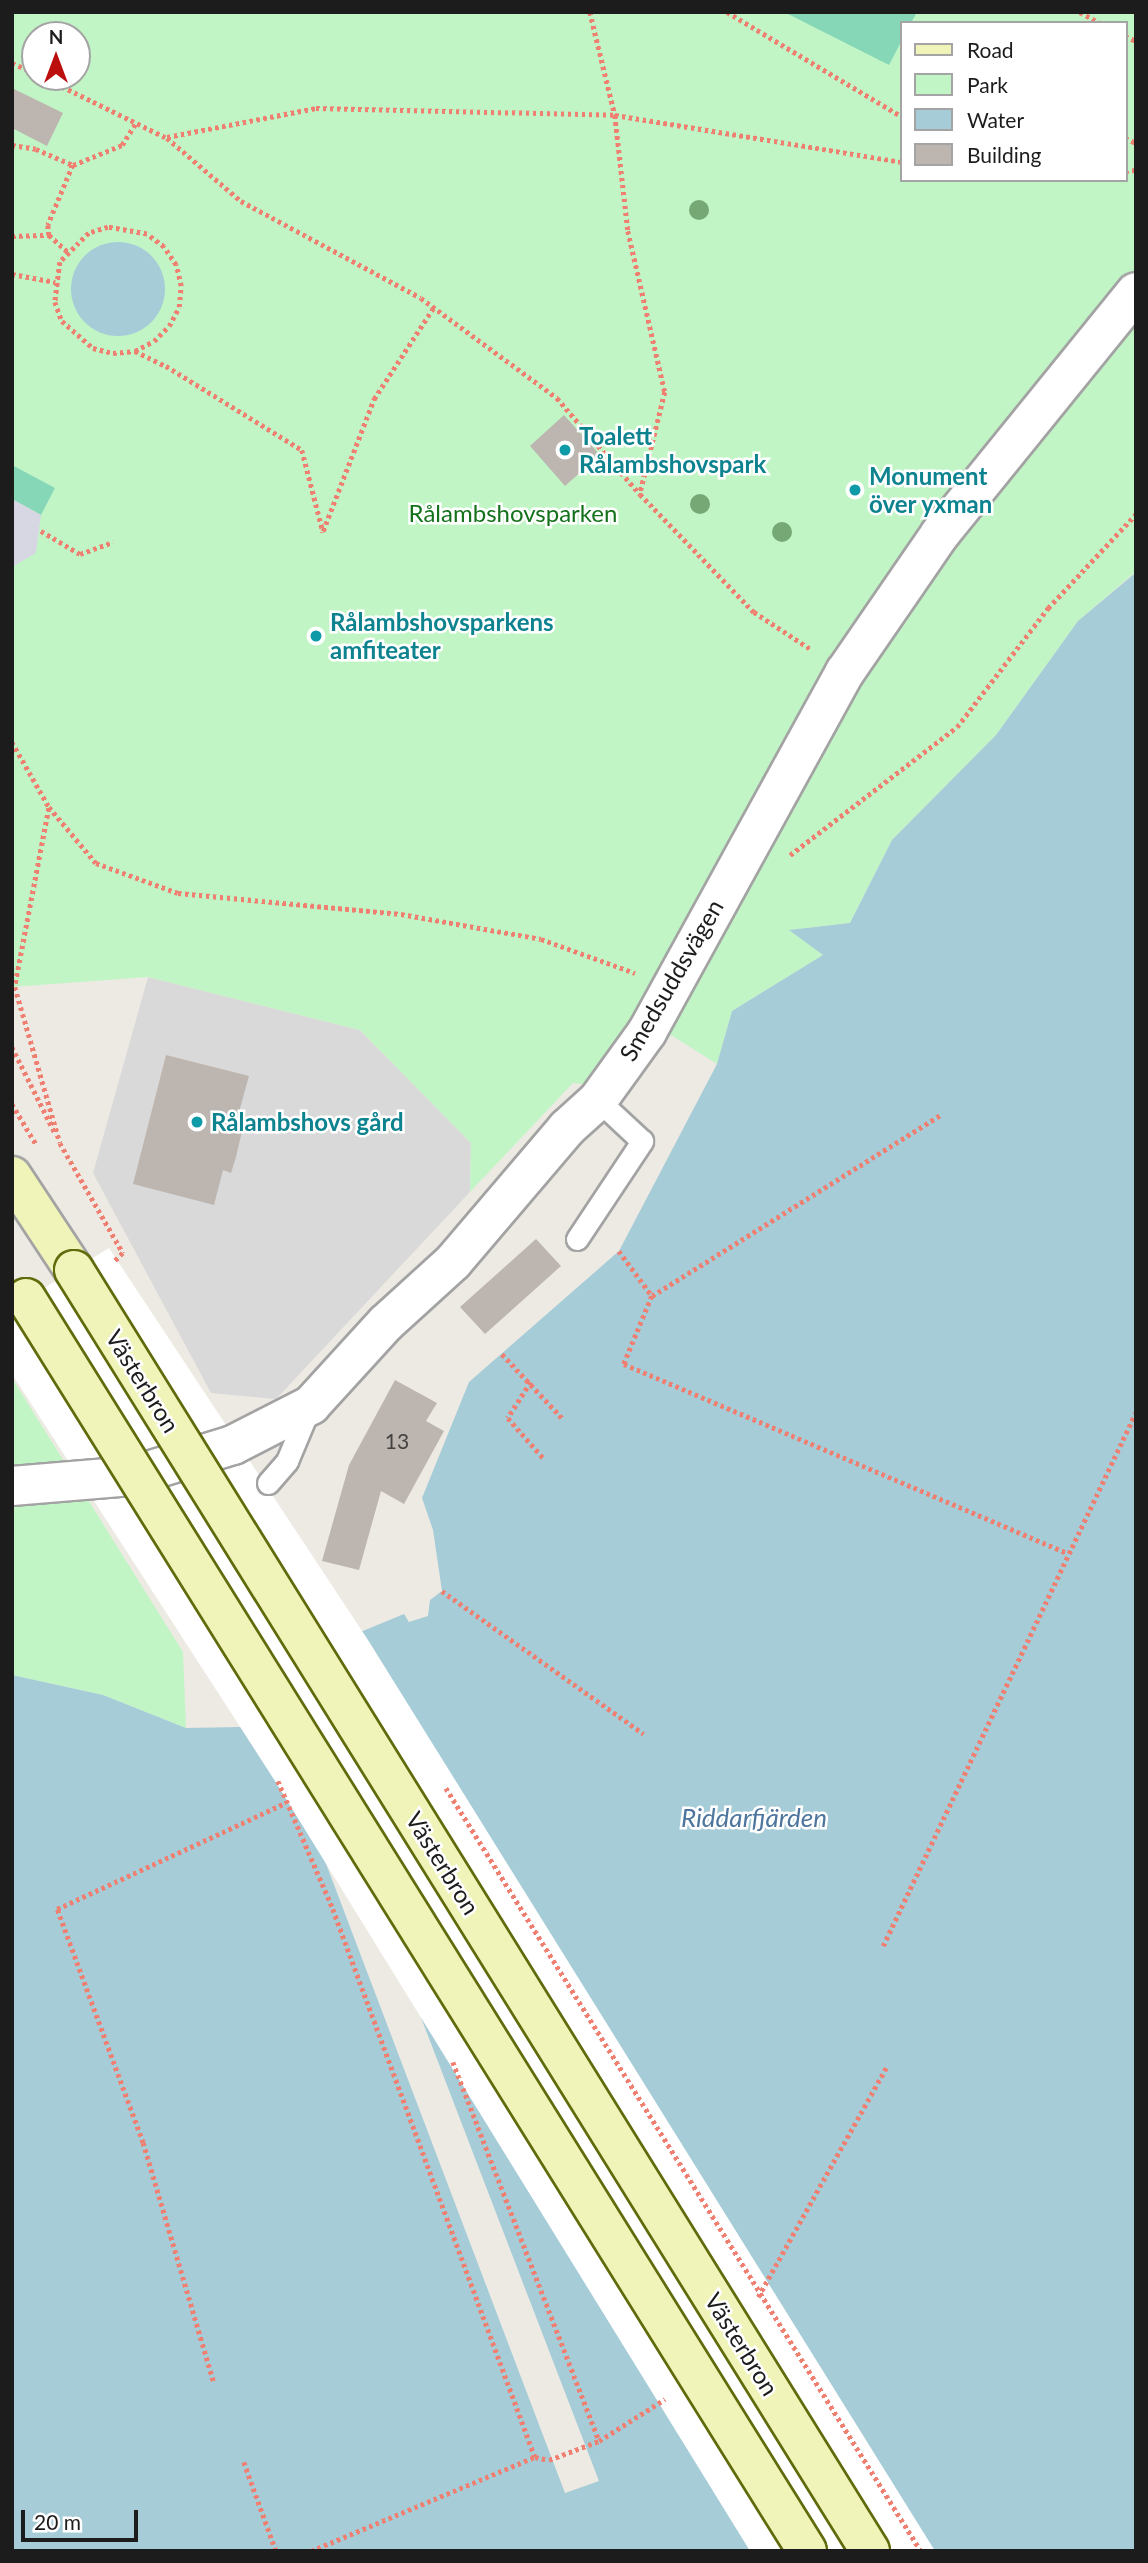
<!DOCTYPE html>
<meta charset="utf-8">
<style>
body{margin:0}
#map{position:relative;width:1148px;height:2563px;overflow:hidden;background:#edeae3;font-family:Lato,sans-serif}
div>[style]{position:absolute}
.residential>*{inset:0;background:#dad9d9}
.park>*{inset:0;background:#c2f5c6}
.pitch>*{inset:0;background:#86d7b8}
.plaza>*{inset:0;background:#d7d7e3}
.water>*{inset:0;background:#a6ccd8}
.round{border-radius:50%}
.pier>*{inset:0;background:#fff}
.building>*{inset:0;background:#bdb6b0}
.path>*{height:4.5px;margin-top:-2.25px;transform-origin:0;background:repeating-linear-gradient(90deg,#ef7f71 0 3.5px,transparent 0 7px)}
.roads{filter:drop-shadow(2px 0 #a3a3a3) drop-shadow(-2px 0 #a3a3a3) drop-shadow(0 2px #a3a3a3) drop-shadow(0 -2px #a3a3a3)}
.lane>*{height:21px;margin:-10.5px;padding:0 10.5px;transform-origin:10.5px;border-radius:10.5px;background:#fff}
.street>*{height:38px;margin:-19px;padding:0 19px;transform-origin:19px;border-radius:19px;background:#fff}
.secondary>*{height:38px;margin:-19px;padding:0 19px;transform-origin:19px;border-radius:19px;background:#f1f4b9}
.path-bridge>*{height:4.5px;margin-top:-2.25px;transform-origin:0;background:repeating-linear-gradient(90deg,#ef7f71 0 3.5px,transparent 0 7px)}
.bridges{filter:drop-shadow(2px 0 #606b0c) drop-shadow(-2px 0 #606b0c) drop-shadow(0 2px #606b0c) drop-shadow(0 -2px #606b0c)}
.secondary-bridge>*{height:38px;margin:-19px;padding:0 19px;transform-origin:19px;border-radius:19px;background:#f1f4b9}
.trees>*{width:20px;height:20px;margin:-10px;border-radius:50%;background:#75a875}
.dots>*{width:19px;height:19px;translate:-50% -50%;box-sizing:border-box;border:4px solid #fff;border-radius:50%}
span{translate:-50% -50%;white-space:nowrap;text-align:center;line-height:1.15;-webkit-text-stroke:5px #fff;paint-order:stroke}
.number-label{font-size:21px;color:#444241}
.number-label span{-webkit-text-stroke-width:0}
.culture-label{font-size:24px;color:#0d838f;font-weight:700}
.left{translate:0 -50%;text-align:left}
.park-label{font-size:24px;color:#13721b}
.street-label{font-size:24px;color:#1c1c1c}
.water-label{font-size:26px;color:#4d759e;font-style:italic}
.frame{position:absolute;inset:0;border:14px solid #1c1c1c;pointer-events:none}
.legend{position:absolute;left:900px;top:21px;width:228px;height:161px;box-sizing:border-box;background:#fff;border:2px solid #a4a4a4;margin:0;padding:9px 12px;list-style:none;font-size:21px;color:#1c1c1c}
.legend li{display:flex;align-items:center;gap:14px;height:35px}
.legend b{width:35px;border:2px solid #a4a4a4}
.north{position:absolute;left:21px;top:21px;width:70px;height:70px;box-sizing:border-box;background:#fff;border:2px solid #a4a4a4;border-radius:50%;rotate:0deg;font-size:19px;font-weight:700;line-height:28px;text-align:center;color:#1c1c1c}
.north::after{content:'';display:block;margin:auto;width:24px;height:32px;background:#bb0f0e;clip-path:polygon(50% 0,100% 100%,50% 72%,0 100%)}
.scale{position:absolute;left:21px;top:2510px;width:117px;height:32px;box-sizing:border-box;border:4px solid #1c1c1c;border-top:0;padding-left:9px;font-size:21px;line-height:24px;white-space:nowrap;color:#1c1c1c;-webkit-text-stroke:5px #fff;paint-order:stroke}
</style>
<div id="map">
<div class="residential">
<i style="clip-path:polygon(148px 977px,360px 1030px,471px 1143px,470px 1192px,276px 1399px,211px 1393px,93px 1173px)"></i>
</div>
<div class="park">
<i style="clip-path:polygon(evenodd,12px 12px,1136px 12px,1134px 573px,1078px 621px,996px 735px,892px 840px,850px 923px,790px 930px,823px 955px,732px 1011px,717px 1064px,671px 1035px,631px 1089px,573px 1083px,470px 1192px,471px 1143px,360px 1030px,148px 977px,12px 987px,12px 12px,901px 23px,1125px 23px,1125px 180px,901px 180px,901px 23px,12px 12px,35px 35px,77px 35px,77px 77px,35px 77px,35px 35px)"></i>
<i style="clip-path:polygon(12px 1378px,183px 1652px,186px 1728px,103px 1695px,12px 1675px)"></i>
</div>
<div class="pitch">
<i style="clip-path:polygon(784px 12px,917px 12px,911px 23px,901px 23px,901px 42px,889px 65px)"></i>
<i style="clip-path:polygon(12px 465px,55px 488px,41px 515px,12px 499px)"></i>
</div>
<div class="plaza">
<i style="clip-path:polygon(12px 499px,41px 515px,36px 553px,12px 567px)"></i>
</div>
<div class="water">
<i class="round" style="left:71px;top:242px;width:94px;height:94px"></i>
<i style="clip-path:polygon(1136px 562px,1136px 2551px,12px 2551px,12px 1675px,103px 1695px,186px 1728px,240px 1727px,265px 1703px,565px 2493px,599px 2481px,296px 1692px,358px 1633px,404px 1614px,409px 1622px,428px 1616px,430px 1600px,442px 1591px,433px 1530px,422px 1498px,469px 1382px,619px 1251px,717px 1064px,732px 1011px,823px 955px,789px 930px,850px 923px,892px 840px,996px 735px,1078px 621px,1134px 574px)"></i>
</div>
<div class="pier">
<i style="clip-path:polygon(109px 1248px,368px 1640px,935px 2551px,750px 2551px,275px 1781px,12px 1374px,12px 1308px)"></i>
</div>
<div class="building">
<i style="clip-path:polygon(12px 88px,63px 113px,47px 146px,12px 128px)"></i>
<i style="clip-path:polygon(564px 415px,600px 455px,565px 486px,530px 446px)"></i>
<i style="clip-path:polygon(166px 1055px,249px 1076px,239px 1112px,246px 1114px,236px 1157px,231px 1173px,223px 1170px,214px 1205px,133px 1184px)"></i>
<i style="clip-path:polygon(536px 1239px,561px 1266px,485px 1334px,460px 1307px)"></i>
<i style="clip-path:polygon(395px 1380px,437px 1403px,426px 1421px,444px 1431px,404px 1504px,381px 1491px,359px 1570px,322px 1561px,349px 1465px)"></i>
</div>
<div class="path">
<i style="left:590px;top:12px;width:106px;rotate:76.4deg"></i>
<i style="left:615px;top:115px;width:117px;rotate:83.6deg"></i>
<i style="left:628px;top:231px;width:165px;rotate:77.1deg"></i>
<i style="left:665px;top:392px;width:105px;rotate:103.8deg"></i>
<i style="left:727px;top:12px;width:203px;rotate:30.9deg"></i>
<i style="left:1080px;top:12px;width:23px;rotate:29deg"></i>
<i style="left:1125px;top:36px;width:12px;rotate:24deg"></i>
<i style="left:12px;top:63px;width:25px;rotate:23deg"></i>
<i style="left:43px;top:77px;width:138px;rotate:26.2deg"></i>
<i style="left:167px;top:138px;width:97px;rotate:40.4deg"></i>
<i style="left:241px;top:201px;width:204px;rotate:28.3deg"></i>
<i style="left:421px;top:298px;width:169px;rotate:36.3deg"></i>
<i style="left:557px;top:398px;width:127px;rotate:49.2deg"></i>
<i style="left:640px;top:494px;width:164px;rotate:46deg"></i>
<i style="left:754px;top:612px;width:69px;rotate:33.2deg"></i>
<i style="left:167px;top:137px;width:152px;rotate:-11deg"></i>
<i style="left:316px;top:108px;width:299px;rotate:1.3deg"></i>
<i style="left:615px;top:115px;width:290px;rotate:9.3deg"></i>
<i style="left:1125px;top:138px;width:12px;rotate:24deg"></i>
<i style="left:12px;top:145px;width:24px;rotate:9deg"></i>
<i style="left:36px;top:149px;width:40px;rotate:23.4deg"></i>
<i style="left:73px;top:165px;width:65px;rotate:112.6deg"></i>
<i style="left:48px;top:225px;width:10px;rotate:84deg"></i>
<i style="left:49px;top:235px;width:25px;rotate:42deg"></i>
<i style="left:73px;top:165px;width:53px;rotate:-22.2deg"></i>
<i style="left:122px;top:145px;width:26px;rotate:-58deg"></i>
<i style="left:1125px;top:171px;width:11px;rotate:-5deg"></i>
<i style="left:12px;top:236px;width:37px;rotate:-2deg"></i>
<i style="left:12px;top:274px;width:44px;rotate:10.5deg"></i>
<i style="left:135px;top:351px;width:21px;rotate:-28deg"></i>
<i style="left:154px;top:341px;width:21px;rotate:-45deg"></i>
<i style="left:169px;top:326px;width:21px;rotate:-62deg"></i>
<i style="left:179px;top:307px;width:21px;rotate:-85deg"></i>
<i style="left:181px;top:286px;width:22px;rotate:-103deg"></i>
<i style="left:176px;top:265px;width:22px;rotate:-124deg"></i>
<i style="left:164px;top:247px;width:21px;rotate:-143deg"></i>
<i style="left:147px;top:234px;width:40px;rotate:-170deg"></i>
<i style="left:108px;top:227px;width:20px;rotate:162deg"></i>
<i style="left:89px;top:233px;width:41px;rotate:135deg"></i>
<i style="left:60px;top:262px;width:40px;rotate:97.1deg"></i>
<i style="left:55px;top:302px;width:20px;rotate:70deg"></i>
<i style="left:62px;top:321px;width:41px;rotate:41.1deg"></i>
<i style="left:93px;top:348px;width:21px;rotate:14deg"></i>
<i style="left:113px;top:353px;width:22px;rotate:-5deg"></i>
<i style="left:135px;top:351px;width:34px;rotate:26deg"></i>
<i style="left:166px;top:366px;width:160px;rotate:31.7deg"></i>
<i style="left:302px;top:450px;width:85px;rotate:75.6deg"></i>
<i style="left:41px;top:531px;width:45px;rotate:30.5deg"></i>
<i style="left:80px;top:554px;width:35px;rotate:-20deg"></i>
<i style="left:323px;top:531px;width:142px;rotate:-68.9deg"></i>
<i style="left:374px;top:399px;width:110px;rotate:-56.9deg"></i>
<i style="left:12px;top:742px;width:75px;rotate:60.4deg"></i>
<i style="left:49px;top:807px;width:73px;rotate:50deg"></i>
<i style="left:96px;top:863px;width:87px;rotate:20.1deg"></i>
<i style="left:178px;top:893px;width:224px;rotate:5.4deg"></i>
<i style="left:401px;top:914px;width:142px;rotate:10.1deg"></i>
<i style="left:541px;top:939px;width:100px;rotate:19.9deg"></i>
<i style="left:49px;top:808px;width:182px;rotate:100.8deg"></i>
<i style="left:15px;top:987px;width:162px;rotate:73.9deg"></i>
<i style="left:60px;top:1143px;width:127px;rotate:60.2deg"></i>
<i style="left:123px;top:1253px;width:14px;rotate:135deg"></i>
<i style="left:790px;top:855px;width:210px;rotate:-37.5deg"></i>
<i style="left:957px;top:727px;width:150px;rotate:-52.6deg"></i>
<i style="left:1048px;top:608px;width:129px;rotate:-46.9deg"></i>
<i style="left:12px;top:1047px;width:96px;rotate:63.4deg"></i>
<i style="left:12px;top:1104px;width:47px;rotate:59deg"></i>
<i style="left:619px;top:1251px;width:56px;rotate:53.7deg"></i>
<i style="left:652px;top:1296px;width:342px;rotate:-32.1deg"></i>
<i style="left:652px;top:1296px;width:74px;rotate:112.4deg"></i>
<i style="left:624px;top:1364px;width:483px;rotate:23.1deg"></i>
<i style="left:502px;top:1354px;width:89px;rotate:46.8deg"></i>
<i style="left:531px;top:1382px;width:43px;rotate:122.6deg"></i>
<i style="left:508px;top:1418px;width:56px;rotate:48.6deg"></i>
<i style="left:442px;top:1591px;width:247px;rotate:35.3deg"></i>
<i style="left:278px;top:1781px;width:139px;rotate:66.7deg"></i>
<i style="left:333px;top:1909px;width:584px;rotate:69.77deg"></i>
<i style="left:883px;top:1946px;width:591px;rotate:-64.65deg"></i>
<i style="left:453px;top:2062px;width:406px;rotate:68.9deg"></i>
<i style="left:599px;top:2441px;width:78px;rotate:-32.5deg"></i>
<i style="left:758px;top:2297px;width:265px;rotate:-60.8deg"></i>
<i style="left:213px;top:2381px;width:248px;rotate:-106.4deg"></i>
<i style="left:143px;top:2143px;width:249px;rotate:-110.2deg"></i>
<i style="left:57px;top:1909px;width:251px;rotate:-24.9deg"></i>
<i style="left:244px;top:2462px;width:95px;rotate:70.2deg"></i>
<i style="left:311px;top:2551px;width:243px;rotate:-22.8deg"></i>
<i style="left:535px;top:2457px;width:14px;rotate:12deg"></i>
<i style="left:549px;top:2460px;width:53px;rotate:-20.8deg"></i>
</div>
<div class="roads">
<div class="lane">
<i style="left:577px;top:1239px;width:118px;rotate:-56.4deg"></i>
<i style="left:642px;top:1141px;width:60px;rotate:-137deg"></i>
<i style="left:268px;top:1483px;width:29px;rotate:-49deg"></i>
<i style="left:287px;top:1461px;width:60px;rotate:-67.3deg"></i>
</div>
<div class="street">
<i style="left:12px;top:1486px;width:120px;rotate:-4.8deg"></i>
<i style="left:132px;top:1476px;width:106px;rotate:-17.1deg"></i>
<i style="left:233px;top:1445px;width:88px;rotate:-27.1deg"></i>
<i style="left:311px;top:1405px;width:111px;rotate:-47.6deg"></i>
<i style="left:386px;top:1323px;width:91px;rotate:-42.3deg"></i>
<i style="left:453px;top:1262px;width:176px;rotate:-49.6deg"></i>
<i style="left:567px;top:1128px;width:42px;rotate:-42.1deg"></i>
<i style="left:598px;top:1100px;width:84px;rotate:-54.2deg"></i>
<i style="left:647px;top:1032px;width:411px;rotate:-61.2deg"></i>
<i style="left:845px;top:672px;width:168px;rotate:-55.5deg"></i>
<i style="left:940px;top:534px;width:311px;rotate:-51deg"></i>
</div>
<div class="secondary">
<i style="left:12px;top:1176px;width:113px;rotate:56.6deg"></i>
</div>
</div>
<div class="path-bridge">
<i style="left:446px;top:1788px;width:899px;rotate:58.1deg"></i>
</div>
<div class="bridges">
<div class="secondary-bridge">
<i style="left:74px;top:1270px;width:1508px;rotate:58.14deg"></i>
<i style="left:26px;top:1298px;width:1476px;rotate:58.06deg"></i>
</div>
</div>
<div class="trees">
<i style="left:699px;top:210px"></i>
<i style="left:700px;top:504px"></i>
<i style="left:782px;top:532px"></i>
</div>
<div class="dots">
<i style="left:565px;top:450px;background:#0f9aa8"></i>
<i style="left:855px;top:490px;background:#0f9aa8"></i>
<i style="left:316px;top:636px;background:#0f9aa8"></i>
<i style="left:197px;top:1122px;background:#0f9aa8"></i>
</div>
<div class="number-label">
<span style="left:397px;top:1441px">13</span>
</div>
<div class="culture-label">
<span class="left" style="left:579px;top:450px">Toalett<br>Rålambshovspark</span>
<span class="left" style="left:869px;top:490px">Monument<br>över yxman</span>
<span class="left" style="left:330px;top:636px">Rålambshovsparkens<br>amfiteater</span>
<span class="left" style="left:211px;top:1122px">Rålambshovs gård</span>
</div>
<div class="park-label">
<span style="left:513px;top:513px">Rålambshovsparken</span>
</div>
<div class="street-label">
<span style="left:671px;top:980px;rotate:-60deg">Smedsuddsvägen</span>
<span style="left:143px;top:1381px;rotate:58deg">Västerbron</span>
<span style="left:443px;top:1863px;rotate:58deg">Västerbron</span>
<span style="left:742px;top:2344px;rotate:58deg">Västerbron</span>
</div>
<div class="water-label">
<span style="left:754px;top:1818px">Riddarfjärden</span>
</div>
<div class="frame"></div>
<ul class="legend">
<li><b style="height:9px;background:#f1f4b9"></b>Road</li>
<li><b style="height:19px;background:#c2f5c6"></b>Park</li>
<li><b style="height:19px;background:#a6ccd8"></b>Water</li>
<li><b style="height:19px;background:#bdb6b0"></b>Building</li>
</ul>
<div class="north">N</div>
<div class="scale">20 m</div>
</div>
